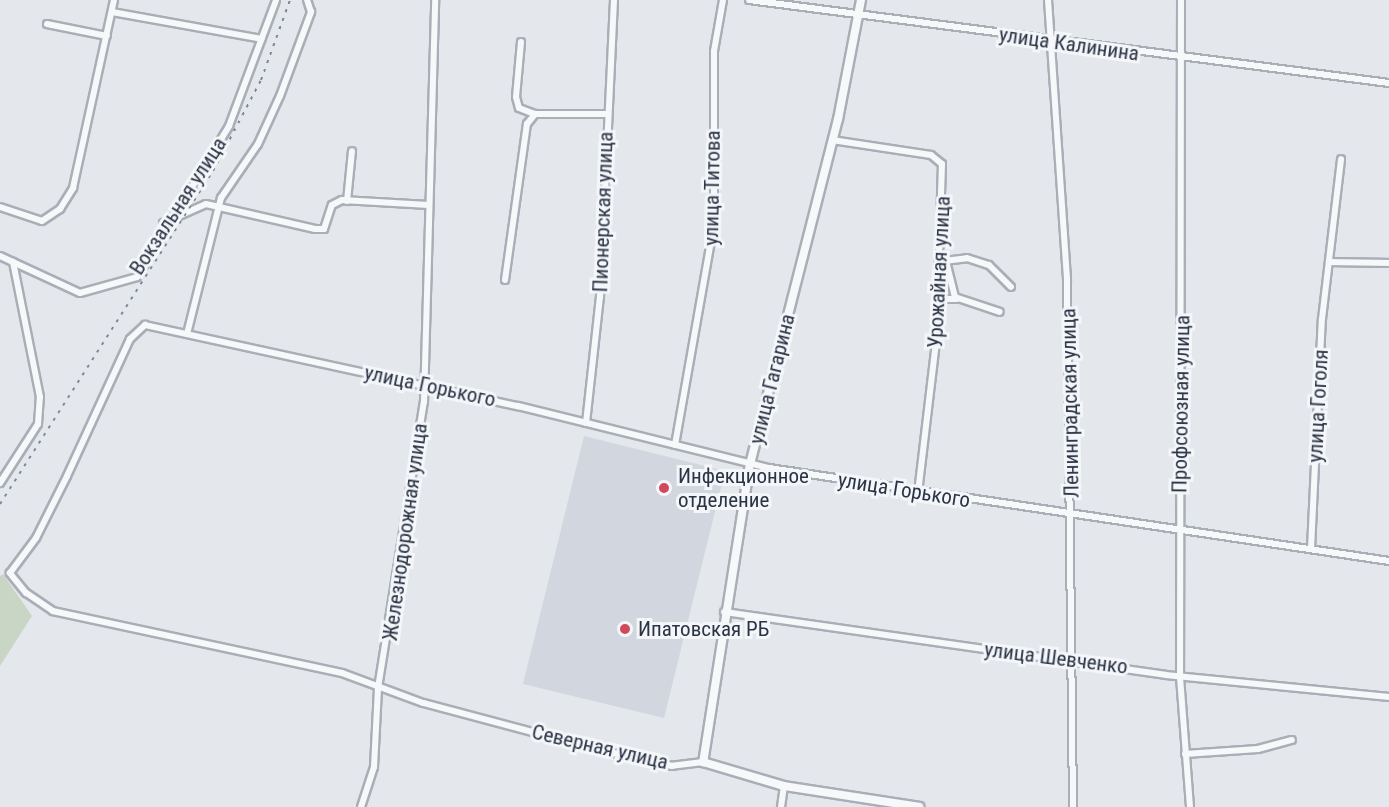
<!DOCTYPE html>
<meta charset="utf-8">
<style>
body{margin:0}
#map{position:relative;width:1389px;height:807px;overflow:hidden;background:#e4e7ec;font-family:"Roboto Condensed",sans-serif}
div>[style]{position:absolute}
.built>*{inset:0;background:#d2d6de}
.green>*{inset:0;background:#c9d6c5}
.roads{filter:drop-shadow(2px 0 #a9aeb7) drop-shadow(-2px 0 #a9aeb7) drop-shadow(0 2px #a9aeb7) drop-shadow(0 -2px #a9aeb7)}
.minor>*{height:6px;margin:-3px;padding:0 3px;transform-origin:3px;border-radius:3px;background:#f7f8fa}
.tertiary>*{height:8px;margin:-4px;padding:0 4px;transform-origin:4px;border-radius:4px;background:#f7f8fa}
.rail>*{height:2px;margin-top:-1px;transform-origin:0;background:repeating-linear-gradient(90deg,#7d8696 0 3px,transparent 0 9px)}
.dots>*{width:16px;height:16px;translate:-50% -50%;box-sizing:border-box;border:3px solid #f4f6f9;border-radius:50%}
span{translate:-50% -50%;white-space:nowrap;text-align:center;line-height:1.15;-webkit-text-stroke:6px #f4f6f9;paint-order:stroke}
.street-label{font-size:21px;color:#2b3445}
.poi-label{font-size:21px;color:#2b3445}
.left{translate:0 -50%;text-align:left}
</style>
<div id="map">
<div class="built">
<i style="clip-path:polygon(584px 436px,725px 471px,664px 718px,523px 684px)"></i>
</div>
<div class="green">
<i style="clip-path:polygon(3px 574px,32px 616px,0 666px,0 576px)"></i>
</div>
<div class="roads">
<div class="minor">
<i style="left:749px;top:0;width:645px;rotate:7.39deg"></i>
<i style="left:1048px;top:0;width:280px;rotate:86.1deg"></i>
<i style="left:1067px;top:279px;width:528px;rotate:89.35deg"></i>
<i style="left:1181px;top:0;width:677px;rotate:90.08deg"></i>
<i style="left:1180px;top:677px;width:130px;rotate:85.6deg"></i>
<i style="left:112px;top:12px;width:152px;rotate:10.2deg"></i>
<i style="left:47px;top:24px;width:61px;rotate:11.3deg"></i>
<i style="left:521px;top:42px;width:55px;rotate:95.2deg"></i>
<i style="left:516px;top:97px;width:11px;rotate:75deg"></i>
<i style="left:519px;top:108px;width:17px;rotate:21deg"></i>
<i style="left:832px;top:140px;width:100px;rotate:8.6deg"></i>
<i style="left:931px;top:155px;width:14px;rotate:39deg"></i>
<i style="left:942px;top:164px;width:178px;rotate:91.9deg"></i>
<i style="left:936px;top:342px;width:152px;rotate:96.8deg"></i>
<i style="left:347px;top:201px;width:50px;rotate:-84.3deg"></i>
<i style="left:0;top:207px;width:44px;rotate:18.4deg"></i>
<i style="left:42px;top:221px;width:22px;rotate:-34deg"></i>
<i style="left:60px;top:209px;width:25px;rotate:-58deg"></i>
<i style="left:73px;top:188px;width:192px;rotate:-77.7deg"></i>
<i style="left:163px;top:223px;width:47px;rotate:-23.8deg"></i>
<i style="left:206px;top:204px;width:112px;rotate:12.9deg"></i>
<i style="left:315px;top:229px;width:9px"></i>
<i style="left:324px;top:229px;width:25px;rotate:-72deg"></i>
<i style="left:332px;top:205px;width:11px;rotate:-27deg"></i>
<i style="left:342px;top:200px;width:87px;rotate:3.3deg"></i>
<i style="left:0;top:256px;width:88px;rotate:24.8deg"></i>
<i style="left:80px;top:293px;width:59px;rotate:-15.7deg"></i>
<i style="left:137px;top:277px;width:177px;rotate:-58.6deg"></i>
<i style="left:229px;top:126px;width:134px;rotate:-69.5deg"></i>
<i style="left:944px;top:261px;width:23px;rotate:-7deg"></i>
<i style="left:967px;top:258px;width:23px;rotate:18deg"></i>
<i style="left:989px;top:265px;width:31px;rotate:45deg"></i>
<i style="left:946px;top:261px;width:37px;rotate:76deg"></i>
<i style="left:955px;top:297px;width:47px;rotate:18.4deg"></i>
<i style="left:1330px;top:262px;width:59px;rotate:1deg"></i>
<i style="left:505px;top:280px;width:158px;rotate:-82deg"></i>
<i style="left:527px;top:124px;width:13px;rotate:-51deg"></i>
<i style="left:535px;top:114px;width:72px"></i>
<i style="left:938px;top:299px;width:19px"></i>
<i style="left:187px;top:334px;width:140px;rotate:-76deg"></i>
<i style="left:221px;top:198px;width:65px;rotate:-55.6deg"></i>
<i style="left:258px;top:144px;width:53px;rotate:-65.4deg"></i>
<i style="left:280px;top:96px;width:90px;rotate:-69.7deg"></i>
<i style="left:311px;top:12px;width:13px;rotate:-108deg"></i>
<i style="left:586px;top:423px;width:127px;rotate:-83.7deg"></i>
<i style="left:600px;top:297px;width:297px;rotate:-87.3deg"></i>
<i style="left:675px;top:445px;width:225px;rotate:-80deg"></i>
<i style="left:714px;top:223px;width:172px;rotate:-90deg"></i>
<i style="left:714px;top:51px;width:52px;rotate:-80deg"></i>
<i style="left:0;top:483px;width:70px;rotate:-57.2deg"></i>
<i style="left:38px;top:424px;width:27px;rotate:-86deg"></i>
<i style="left:40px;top:397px;width:138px;rotate:-101.3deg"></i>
<i style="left:1311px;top:549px;width:230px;rotate:-87.3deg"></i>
<i style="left:1322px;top:319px;width:161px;rotate:-83.2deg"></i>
<i style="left:724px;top:612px;width:446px;rotate:8.1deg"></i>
<i style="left:1166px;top:675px;width:224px;rotate:5.6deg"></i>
<i style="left:1185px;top:754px;width:73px;rotate:-3.9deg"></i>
<i style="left:1258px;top:749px;width:35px;rotate:-15deg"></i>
<i style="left:703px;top:762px;width:31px;rotate:173deg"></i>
<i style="left:672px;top:766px;width:74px;rotate:-167.5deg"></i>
<i style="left:600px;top:750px;width:183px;rotate:-165.1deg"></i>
<i style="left:423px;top:703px;width:86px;rotate:-159.7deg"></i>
<i style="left:342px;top:673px;width:296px;rotate:-167.9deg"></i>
<i style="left:53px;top:611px;width:32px;rotate:-146deg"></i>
<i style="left:26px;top:593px;width:26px;rotate:-129deg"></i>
<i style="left:10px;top:573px;width:44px;rotate:-53.4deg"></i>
<i style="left:36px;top:538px;width:69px;rotate:-63.4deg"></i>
<i style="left:67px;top:476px;width:151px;rotate:-65.3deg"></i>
<i style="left:130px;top:339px;width:21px;rotate:-43deg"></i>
<i style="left:145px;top:325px;width:382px;rotate:12.3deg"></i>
<i style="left:518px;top:406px;width:259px;rotate:13.9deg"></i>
<i style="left:769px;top:468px;width:627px;rotate:8.53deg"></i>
<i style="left:361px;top:807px;width:42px;rotate:-72deg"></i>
<i style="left:374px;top:767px;width:79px;rotate:-87.1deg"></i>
<i style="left:378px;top:688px;width:290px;rotate:-80.9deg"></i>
<i style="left:424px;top:402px;width:402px;rotate:-88.4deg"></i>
<i style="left:781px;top:807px;width:21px;rotate:-82deg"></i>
</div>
<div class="tertiary">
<i style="left:861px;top:0;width:121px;rotate:100.9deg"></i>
<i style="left:838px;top:119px;width:355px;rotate:104.3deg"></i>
<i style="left:750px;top:463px;width:303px;rotate:98.9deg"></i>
<i style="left:703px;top:762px;width:84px;rotate:16.5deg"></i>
<i style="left:784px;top:786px;width:137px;rotate:8.8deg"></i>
</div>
</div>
<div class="rail">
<i style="left:0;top:504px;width:395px;rotate:-57.4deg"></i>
<i style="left:213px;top:171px;width:103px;rotate:-62.2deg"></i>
<i style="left:261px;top:80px;width:85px;rotate:-70.1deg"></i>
</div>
<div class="dots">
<i style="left:664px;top:488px;background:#d1495b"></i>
<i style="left:625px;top:629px;background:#d1495b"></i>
</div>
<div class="street-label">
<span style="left:1069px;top:44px;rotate:8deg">улица Калинина</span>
<span style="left:712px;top:188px;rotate:-89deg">улица Титова</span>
<span style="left:178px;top:206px;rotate:-57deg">Вокзальная улица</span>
<span style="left:603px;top:212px;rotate:-88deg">Пионерская улица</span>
<span style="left:939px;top:272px;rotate:-87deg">Урожайная улица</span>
<span style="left:772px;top:379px;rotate:-76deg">улица Гагарина</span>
<span style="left:430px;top:386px;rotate:12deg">улица Горького</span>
<span style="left:1070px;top:403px;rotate:-91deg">Ленинградская улица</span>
<span style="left:1181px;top:404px;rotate:-89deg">Профсоюзная улица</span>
<span style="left:1318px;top:406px;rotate:-87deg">улица Гоголя</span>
<span style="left:904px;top:490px;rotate:9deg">улица Горького</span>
<span style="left:405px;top:532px;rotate:-82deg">Железнодорожная улица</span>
<span style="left:1056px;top:658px;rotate:7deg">улица Шевченко</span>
<span style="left:600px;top:747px;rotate:13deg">Северная улица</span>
</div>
<div class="poi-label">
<span class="left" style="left:678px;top:488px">Инфекционное<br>отделение</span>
<span class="left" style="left:638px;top:629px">Ипатовская РБ</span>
</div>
</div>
